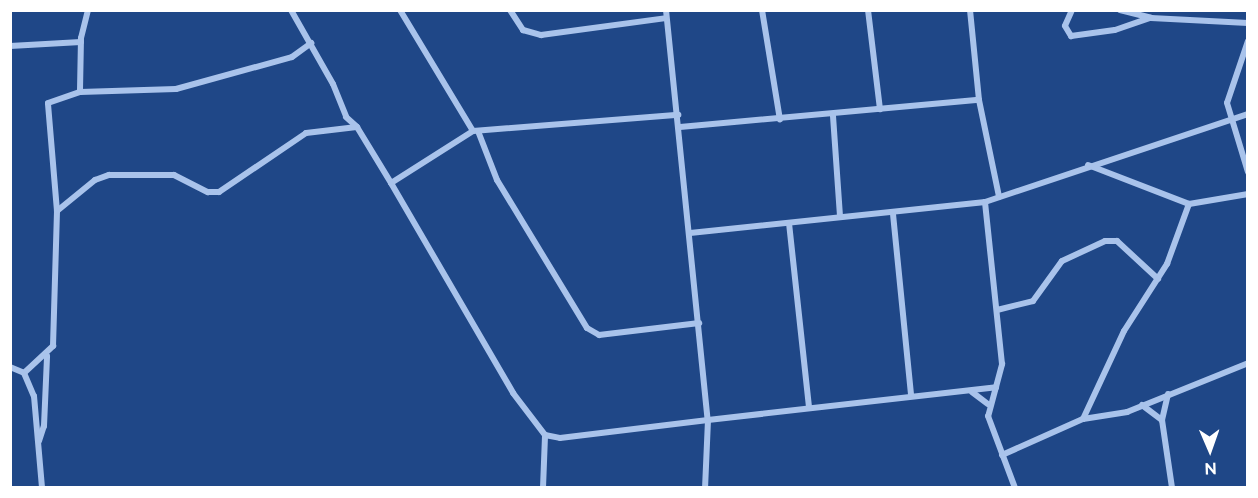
<!DOCTYPE html>
<style>
body{margin:0}
#map{position:relative;width:1258px;height:498px;overflow:hidden;background:#1f4787;font-family:Raleway,sans-serif}
div>[style]{position:absolute}
.street>*{height:6px;margin:-3px;padding:0 3px;transform-origin:3px;border-radius:3px;background:#a9c3eb}
span{translate:-50% -50%;white-space:nowrap;text-align:center;line-height:1.15;-webkit-text-stroke:4.5px #1f4787;paint-order:stroke}
.frame{position:absolute;inset:0;border:12px solid #fff;pointer-events:none}
.north{position:absolute;left:1180px;top:420px;width:60px;height:60px;-webkit-text-stroke:4px #1f4787;paint-order:stroke;rotate:178deg;font-size:16px;font-weight:700;line-height:24px;text-align:center;color:#fff}
.north::after{content:'';display:block;margin:auto;width:21px;height:27px;background:#fff;clip-path:polygon(50% 0,100% 100%,50% 72%,0 100%)}
</style>
<div id="map">
<div class="street">
<i style="left:88px;top:10px;width:29px;rotate:104deg"></i>
<i style="left:81px;top:38px;width:54px;rotate:91.1deg"></i>
<i style="left:80px;top:92px;width:96px;rotate:-1.8deg"></i>
<i style="left:176px;top:89px;width:120px;rotate:-15.4deg"></i>
<i style="left:292px;top:57px;width:24px;rotate:-36deg"></i>
<i style="left:291px;top:10px;width:85px;rotate:60.4deg"></i>
<i style="left:333px;top:84px;width:35px;rotate:68deg"></i>
<i style="left:346px;top:117px;width:15px;rotate:42deg"></i>
<i style="left:357px;top:127px;width:66px;rotate:58.7deg"></i>
<i style="left:400px;top:10px;width:141px;rotate:58.9deg"></i>
<i style="left:473px;top:131px;width:206px;rotate:-4.5deg"></i>
<i style="left:510px;top:10px;width:24px;rotate:57deg"></i>
<i style="left:523px;top:30px;width:19px;rotate:16deg"></i>
<i style="left:541px;top:35px;width:126px;rotate:-7.7deg"></i>
<i style="left:666px;top:10px;width:412px;rotate:84.2deg"></i>
<i style="left:708px;top:420px;width:290px;rotate:-6.5deg"></i>
<i style="left:996px;top:387px;width:24px;rotate:-75deg"></i>
<i style="left:1002px;top:364px;width:163px;rotate:-96deg"></i>
<i style="left:762px;top:10px;width:111px;rotate:80.7deg"></i>
<i style="left:868px;top:10px;width:100px;rotate:83.1deg"></i>
<i style="left:970px;top:10px;width:90px;rotate:84.3deg"></i>
<i style="left:979px;top:100px;width:99px;rotate:78.3deg"></i>
<i style="left:1072px;top:10px;width:17px;rotate:114deg"></i>
<i style="left:1065px;top:26px;width:12px;rotate:59deg"></i>
<i style="left:1071px;top:36px;width:44px;rotate:-7.8deg"></i>
<i style="left:1115px;top:30px;width:37px;rotate:-19deg"></i>
<i style="left:1120px;top:10px;width:32px;rotate:14deg"></i>
<i style="left:1151px;top:18px;width:97px;rotate:3deg"></i>
<i style="left:1248px;top:41px;width:65px;rotate:108.7deg"></i>
<i style="left:1227px;top:103px;width:72px;rotate:73.1deg"></i>
<i style="left:10px;top:46px;width:71px;rotate:-3.2deg"></i>
<i style="left:833px;top:116px;width:101px;rotate:86deg"></i>
<i style="left:680px;top:127px;width:300px;rotate:-5.2deg"></i>
<i style="left:473px;top:131px;width:97px;rotate:147.6deg"></i>
<i style="left:391px;top:183px;width:243px;rotate:59.8deg"></i>
<i style="left:513px;top:393px;width:53px;rotate:52.7deg"></i>
<i style="left:545px;top:435px;width:15px;rotate:11deg"></i>
<i style="left:560px;top:438px;width:149px;rotate:-6.9deg"></i>
<i style="left:708px;top:420px;width:68px;rotate:92.5deg"></i>
<i style="left:478px;top:131px;width:53px;rotate:68.8deg"></i>
<i style="left:497px;top:180px;width:173px;rotate:58.7deg"></i>
<i style="left:587px;top:328px;width:14px;rotate:30deg"></i>
<i style="left:599px;top:335px;width:101px;rotate:-6.8deg"></i>
<i style="left:1088px;top:165px;width:108px;rotate:21.1deg"></i>
<i style="left:1189px;top:204px;width:60px;rotate:-9.6deg"></i>
<i style="left:57px;top:211px;width:49px;rotate:-39.2deg"></i>
<i style="left:95px;top:180px;width:15px;rotate:-20deg"></i>
<i style="left:109px;top:175px;width:65px"></i>
<i style="left:174px;top:175px;width:38px;rotate:27deg"></i>
<i style="left:208px;top:192px;width:11px"></i>
<i style="left:219px;top:192px;width:105px;rotate:-34.1deg"></i>
<i style="left:306px;top:133px;width:51px;rotate:-6.7deg"></i>
<i style="left:893px;top:214px;width:182px;rotate:84.3deg"></i>
<i style="left:789px;top:223px;width:186px;rotate:83.8deg"></i>
<i style="left:690px;top:233px;width:297px;rotate:-6deg"></i>
<i style="left:985px;top:202px;width:277px;rotate:-18.5deg"></i>
<i style="left:997px;top:310px;width:37px;rotate:-14deg"></i>
<i style="left:1033px;top:301px;width:49px;rotate:-54.1deg"></i>
<i style="left:1062px;top:261px;width:47px;rotate:-24.9deg"></i>
<i style="left:1105px;top:241px;width:12px"></i>
<i style="left:1117px;top:241px;width:56px;rotate:42.8deg"></i>
<i style="left:10px;top:367px;width:15px;rotate:23deg"></i>
<i style="left:24px;top:373px;width:25px;rotate:67deg"></i>
<i style="left:34px;top:396px;width:92px;rotate:85deg"></i>
<i style="left:24px;top:373px;width:40px;rotate:-43deg"></i>
<i style="left:53px;top:346px;width:135px;rotate:-88.3deg"></i>
<i style="left:57px;top:211px;width:108px;rotate:-94.8deg"></i>
<i style="left:48px;top:103px;width:34px;rotate:-19deg"></i>
<i style="left:996px;top:387px;width:30px;rotate:105deg"></i>
<i style="left:988px;top:416px;width:77px;rotate:69.4deg"></i>
<i style="left:972px;top:392px;width:20px;rotate:37deg"></i>
<i style="left:1168px;top:394px;width:27px;rotate:103deg"></i>
<i style="left:1162px;top:420px;width:69px;rotate:81.6deg"></i>
<i style="left:1142px;top:405px;width:25px;rotate:37deg"></i>
<i style="left:1083px;top:419px;width:97px;rotate:-65deg"></i>
<i style="left:1124px;top:331px;width:80px;rotate:-57.3deg"></i>
<i style="left:1167px;top:264px;width:64px;rotate:-69.9deg"></i>
<i style="left:39px;top:441px;width:16px;rotate:-72deg"></i>
<i style="left:44px;top:426px;width:70px;rotate:-87.5deg"></i>
<i style="left:1002px;top:455px;width:89px;rotate:-24deg"></i>
<i style="left:1083px;top:419px;width:45px;rotate:-9deg"></i>
<i style="left:1127px;top:412px;width:131px;rotate:-22deg"></i>
<i style="left:543px;top:488px;width:53px;rotate:-87.8deg"></i>
</div>
<div class="frame"></div>
<div class="north">N</div>
</div>
